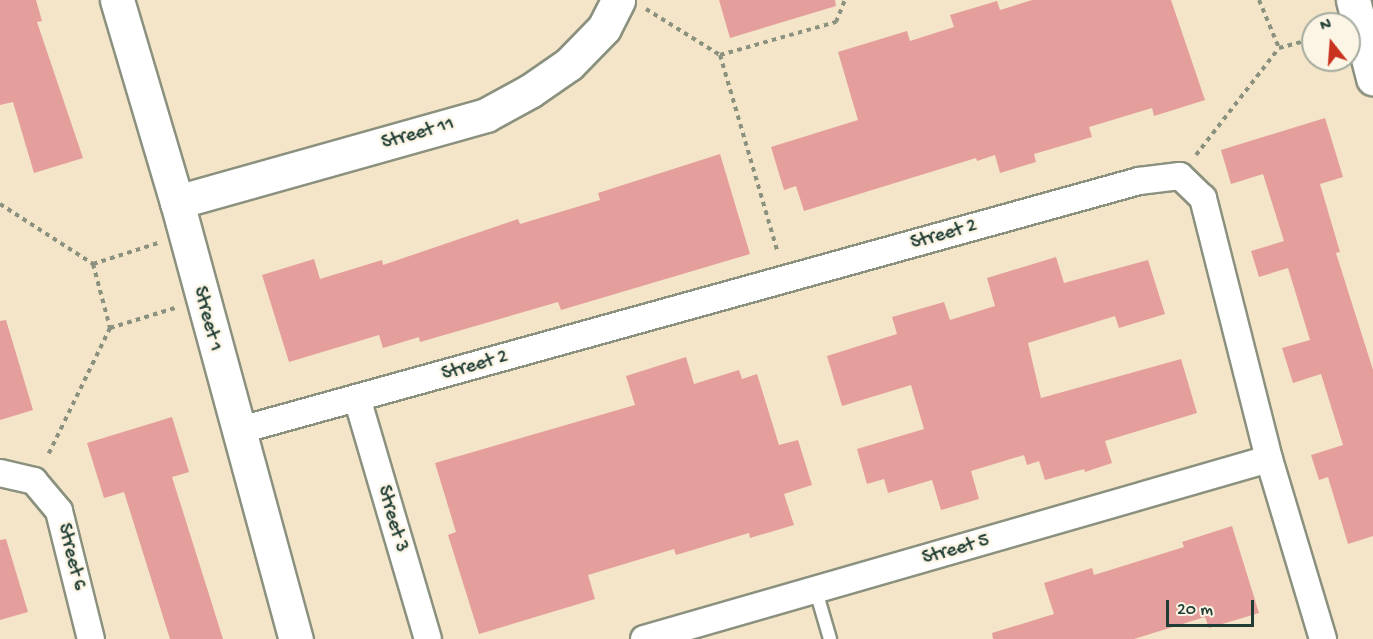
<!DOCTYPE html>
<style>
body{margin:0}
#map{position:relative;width:1373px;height:639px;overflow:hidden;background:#f4e5c9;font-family:"Gochi Hand",sans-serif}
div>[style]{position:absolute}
.building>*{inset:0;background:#e49e9b}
.path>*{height:4px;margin-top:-2px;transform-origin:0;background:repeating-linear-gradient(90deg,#8a917e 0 4.5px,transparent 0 9px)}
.roads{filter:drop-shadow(2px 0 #8a917e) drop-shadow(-2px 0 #8a917e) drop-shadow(0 2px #8a917e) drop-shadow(0 -2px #8a917e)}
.lane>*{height:12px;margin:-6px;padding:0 6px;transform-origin:6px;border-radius:6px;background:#fff}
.street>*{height:26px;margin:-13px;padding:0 13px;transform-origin:13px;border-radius:13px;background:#fff}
.secondary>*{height:33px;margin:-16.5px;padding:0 16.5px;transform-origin:16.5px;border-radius:16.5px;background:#fff}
span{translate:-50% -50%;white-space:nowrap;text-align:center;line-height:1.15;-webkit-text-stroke:5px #fcf5e5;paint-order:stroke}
.street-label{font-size:20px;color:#1f3d34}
.north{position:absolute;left:1301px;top:12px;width:60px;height:60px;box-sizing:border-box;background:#fcf5e5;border:2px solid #a4ab9e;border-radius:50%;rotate:343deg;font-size:16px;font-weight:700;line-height:24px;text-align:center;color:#1f3d34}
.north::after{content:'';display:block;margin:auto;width:21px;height:27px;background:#c8321e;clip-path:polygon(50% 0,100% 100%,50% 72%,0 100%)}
.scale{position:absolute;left:1166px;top:600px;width:88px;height:27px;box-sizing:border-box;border:3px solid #1f3d34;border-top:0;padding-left:8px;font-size:18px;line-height:21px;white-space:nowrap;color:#1f3d34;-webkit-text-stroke:4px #fcf5e5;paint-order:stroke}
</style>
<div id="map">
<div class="building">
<i style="clip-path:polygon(0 0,36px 0,42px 21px,37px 22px,83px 158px,34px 173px,13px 102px,0 105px)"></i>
<i style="clip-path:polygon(719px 0,835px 0,836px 6px,730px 38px)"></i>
<i style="clip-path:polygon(1032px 0,1171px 0,1205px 100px,1154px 116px,1152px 108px,1089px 127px,1092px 137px,1034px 154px,1036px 162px,1000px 173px,995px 155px,977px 161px,976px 158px,804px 211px,796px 186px,784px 190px,771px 147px,858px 120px,838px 52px,907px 31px,910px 41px,954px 27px,950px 15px,997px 1px,1000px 10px)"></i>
<i style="clip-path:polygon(1325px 118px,1343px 177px,1320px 184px,1340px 252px,1336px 253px,1373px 370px,1373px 536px,1348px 544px,1328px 477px,1319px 480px,1311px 455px,1343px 445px,1321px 374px,1293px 383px,1282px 348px,1310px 340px,1288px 268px,1259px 277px,1251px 251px,1284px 241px,1263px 174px,1231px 184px,1221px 150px)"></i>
<i style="clip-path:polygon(720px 154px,750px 254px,561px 310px,558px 302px,420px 342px,419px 337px,383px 348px,379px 335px,289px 362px,262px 275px,314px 259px,320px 279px,382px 260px,383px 265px,518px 219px,520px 224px,600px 200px,598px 193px)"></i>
<i style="clip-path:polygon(1056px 257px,1064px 283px,1148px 260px,1165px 314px,1119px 328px,1115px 316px,1028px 343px,1041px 398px,1181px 359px,1197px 413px,1105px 441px,1112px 463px,1085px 472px,1084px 469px,1045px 480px,1039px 461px,1027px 465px,1024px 455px,971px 471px,979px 499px,941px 510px,932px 480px,888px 493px,884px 479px,867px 484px,857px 449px,924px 429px,911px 385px,842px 406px,827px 356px,897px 334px,892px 317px,944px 302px,950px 320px,995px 306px,987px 278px)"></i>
<i style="clip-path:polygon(6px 320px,33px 410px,0 420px,0 321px)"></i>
<i style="clip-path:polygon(686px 357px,694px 384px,739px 370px,742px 379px,757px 374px,779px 445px,798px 440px,812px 485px,784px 494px,794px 525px,750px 538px,749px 533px,676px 555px,674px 549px,588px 575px,595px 599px,479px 634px,448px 535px,456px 532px,435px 463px,635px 405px,626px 376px)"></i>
<i style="clip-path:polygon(172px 417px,189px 472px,172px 477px,223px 639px,170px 639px,124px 492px,104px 498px,87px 443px)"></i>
<i style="clip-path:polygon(1232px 526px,1259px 613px,1209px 628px,1205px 617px,1134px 639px,993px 639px,992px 633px,1054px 614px,1044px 583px,1092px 568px,1094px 575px,1184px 547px,1182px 542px)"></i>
<i style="clip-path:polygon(6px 539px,28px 612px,0 620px,0 540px)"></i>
</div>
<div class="path">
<i style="left:1259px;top:0;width:52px;rotate:67.4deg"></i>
<i style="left:646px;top:9px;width:87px;rotate:31.9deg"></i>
<i style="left:720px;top:55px;width:206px;rotate:73.7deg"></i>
<i style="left:720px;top:55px;width:121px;rotate:-15.9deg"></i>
<i style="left:836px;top:22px;width:24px;rotate:-68deg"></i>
<i style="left:1196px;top:155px;width:135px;rotate:-52.2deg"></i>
<i style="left:1279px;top:48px;width:35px;rotate:-15deg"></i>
<i style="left:0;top:204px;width:111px;rotate:32.8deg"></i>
<i style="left:93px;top:264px;width:66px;rotate:75.1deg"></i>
<i style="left:110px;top:328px;width:144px;rotate:116deg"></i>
<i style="left:93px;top:264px;width:68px;rotate:-17.9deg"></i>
<i style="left:110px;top:328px;width:68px;rotate:-17.1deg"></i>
</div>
<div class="roads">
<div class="lane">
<i style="left:816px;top:591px;width:50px;rotate:73.7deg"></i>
</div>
<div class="street">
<i style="left:357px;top:398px;width:251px;rotate:73.6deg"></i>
<i style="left:237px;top:431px;width:936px;rotate:-15.49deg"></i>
<i style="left:1139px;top:181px;width:41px;rotate:-7deg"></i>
<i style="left:1180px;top:176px;width:32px;rotate:44deg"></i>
<i style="left:1203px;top:198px;width:269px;rotate:75.8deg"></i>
<i style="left:1269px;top:459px;width:188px;rotate:73.3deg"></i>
<i style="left:0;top:473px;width:35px;rotate:13deg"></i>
<i style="left:34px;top:481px;width:39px;rotate:50deg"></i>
<i style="left:59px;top:511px;width:132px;rotate:76deg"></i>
<i style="left:644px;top:639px;width:650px;rotate:-16.07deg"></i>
</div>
<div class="secondary">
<i style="left:117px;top:0;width:211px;rotate:73.5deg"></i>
<i style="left:177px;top:202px;width:453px;rotate:74.8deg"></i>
<i style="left:1353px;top:0;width:81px;rotate:75.6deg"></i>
<i style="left:177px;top:202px;width:321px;rotate:-15.7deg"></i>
<i style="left:486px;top:115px;width:50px;rotate:-28.6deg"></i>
<i style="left:530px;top:91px;width:47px;rotate:-34.7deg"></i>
<i style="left:569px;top:64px;width:50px;rotate:-45.8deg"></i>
<i style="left:604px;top:28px;width:31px;rotate:-63deg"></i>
</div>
</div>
<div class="street-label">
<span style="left:418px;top:134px;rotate:-16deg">Street 11</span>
<span style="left:944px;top:235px;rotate:-16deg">Street 2</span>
<span style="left:207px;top:319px;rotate:75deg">Street 1</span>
<span style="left:475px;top:366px;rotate:-16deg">Street 2</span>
<span style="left:392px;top:519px;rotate:74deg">Street 3</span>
<span style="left:956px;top:550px;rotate:-16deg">Street 5</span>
<span style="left:71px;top:557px;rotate:76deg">Street 6</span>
</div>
<div class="north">N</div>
<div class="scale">20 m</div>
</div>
